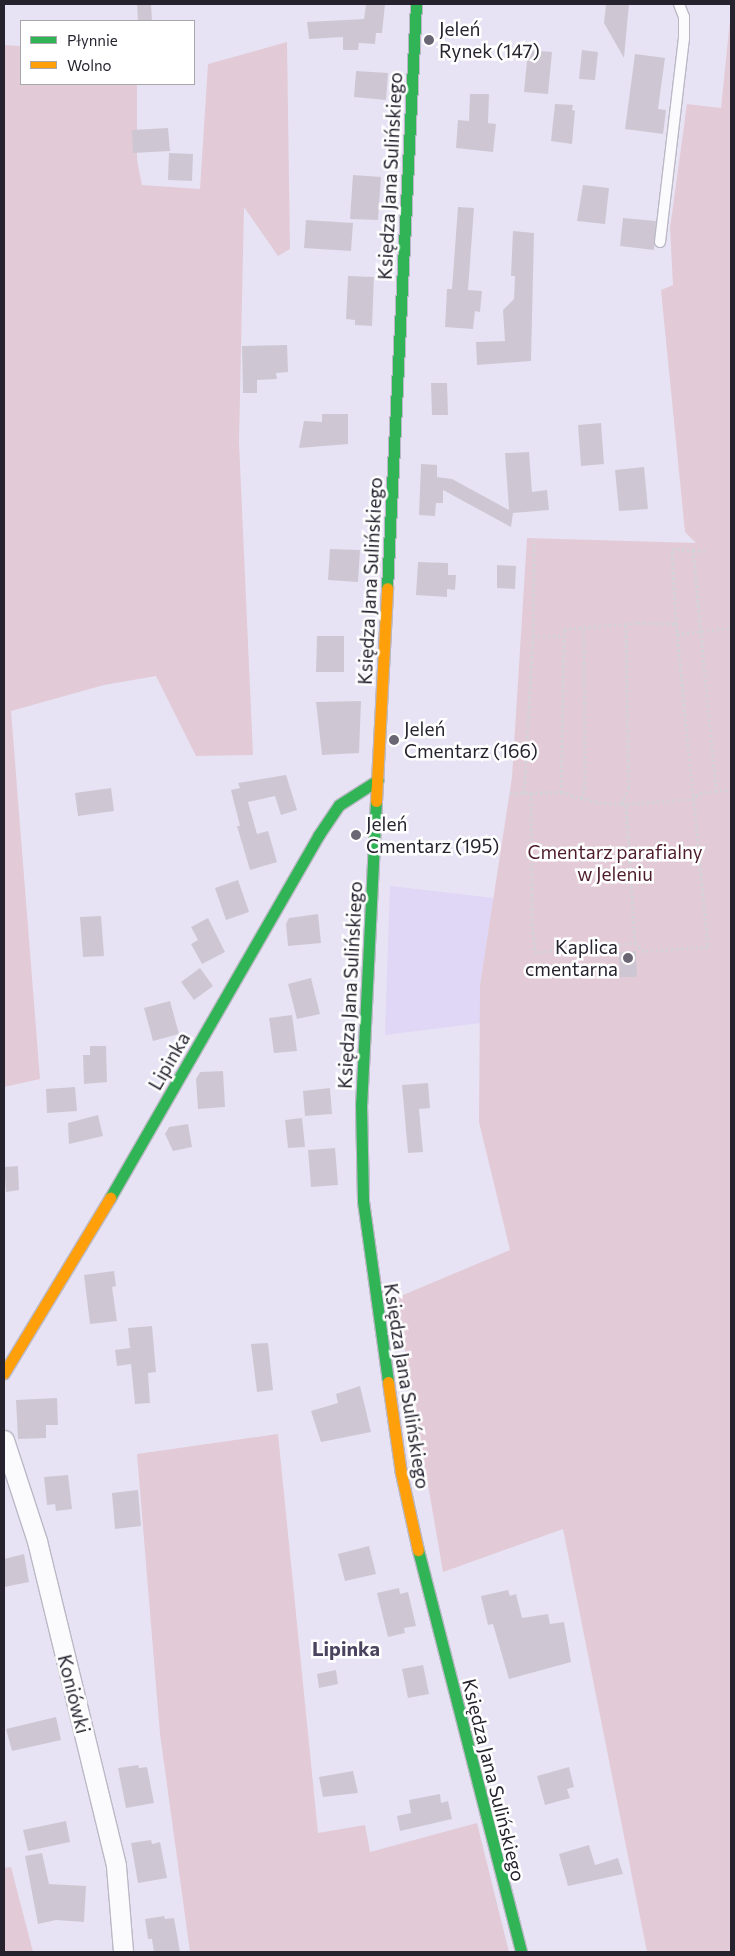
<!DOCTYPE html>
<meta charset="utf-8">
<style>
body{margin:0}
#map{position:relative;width:735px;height:1956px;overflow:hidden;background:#e7e3f4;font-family:Commissioner,sans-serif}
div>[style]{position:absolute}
.built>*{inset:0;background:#dfd7f5}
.green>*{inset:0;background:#e2cbd7}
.building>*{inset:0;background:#cec7d3}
.path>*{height:3px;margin-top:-1.5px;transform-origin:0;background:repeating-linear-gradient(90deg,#d4d3d9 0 2.5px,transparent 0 5px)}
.roads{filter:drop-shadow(1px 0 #bbb8c5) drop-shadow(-1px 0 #bbb8c5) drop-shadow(0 1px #bbb8c5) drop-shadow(0 -1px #bbb8c5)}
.lane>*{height:10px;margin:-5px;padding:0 5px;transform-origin:5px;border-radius:5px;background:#fbfbfd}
.street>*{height:19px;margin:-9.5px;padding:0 9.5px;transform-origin:9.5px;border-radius:9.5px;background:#fbfbfd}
.fast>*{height:11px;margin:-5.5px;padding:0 5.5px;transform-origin:5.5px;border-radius:5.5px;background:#30b455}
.slow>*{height:11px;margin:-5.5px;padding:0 5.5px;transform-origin:5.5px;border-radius:5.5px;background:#ff9f0a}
.dots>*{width:14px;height:14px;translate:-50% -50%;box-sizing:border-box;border:2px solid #fff;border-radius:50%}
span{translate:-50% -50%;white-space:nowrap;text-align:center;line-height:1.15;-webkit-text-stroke:5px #fff;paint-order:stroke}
.poi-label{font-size:19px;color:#26232f}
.left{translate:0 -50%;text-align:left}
.right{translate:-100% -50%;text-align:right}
.street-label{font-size:19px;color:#26232f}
.park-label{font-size:19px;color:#4d1b2a}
.neighbourhood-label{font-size:20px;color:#4b445f;font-weight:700}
.frame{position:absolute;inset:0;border:5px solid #26232f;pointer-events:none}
.legend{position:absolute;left:20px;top:20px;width:175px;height:65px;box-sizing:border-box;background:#fff;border:1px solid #a8a7ac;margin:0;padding:6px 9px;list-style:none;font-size:15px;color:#26232f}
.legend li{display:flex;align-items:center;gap:10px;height:25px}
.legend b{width:25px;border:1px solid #a8a7ac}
</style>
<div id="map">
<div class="built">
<i style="clip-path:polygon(390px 886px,494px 898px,480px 985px,481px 1023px,385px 1035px)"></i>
</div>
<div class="green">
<i style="clip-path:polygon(731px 11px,731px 1952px,647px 1952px,563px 1529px,443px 1572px,396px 1298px,510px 1250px,479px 1122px,480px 985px,512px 777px,527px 538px,696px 543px,685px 532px,661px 290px,673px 285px,670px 228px,687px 104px,721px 108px)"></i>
<i style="clip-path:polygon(287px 42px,290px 249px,278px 256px,244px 207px,239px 442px,253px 755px,196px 756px,156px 676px,104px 685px,11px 711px,40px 1079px,4px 1087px,4px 45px,21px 46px,21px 84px,137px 84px,137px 160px,142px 185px,200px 189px,208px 64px)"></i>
<i style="clip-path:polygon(278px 1434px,318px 1833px,365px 1825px,370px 1852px,477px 1823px,509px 1952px,190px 1952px,160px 1734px,137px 1454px)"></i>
<i style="clip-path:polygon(11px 1867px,33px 1952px,4px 1952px,4px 1868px)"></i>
</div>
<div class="building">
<i style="clip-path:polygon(137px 4px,151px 4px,152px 21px,138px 21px)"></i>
<i style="clip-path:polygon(366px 4px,385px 4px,382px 33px,376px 33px,375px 44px,359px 43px,358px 50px,343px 50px,343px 37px,309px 39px,307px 22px,364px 19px)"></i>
<i style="clip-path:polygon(606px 4px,629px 4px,624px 58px,604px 23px)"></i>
<i style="clip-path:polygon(528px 50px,552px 52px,548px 94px,524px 92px)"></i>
<i style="clip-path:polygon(582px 50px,598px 52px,595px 80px,579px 79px)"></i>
<i style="clip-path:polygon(635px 54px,665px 58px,658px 109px,666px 110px,663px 134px,625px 129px)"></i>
<i style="clip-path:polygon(356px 71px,388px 73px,386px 100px,354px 97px)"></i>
<i style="clip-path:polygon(470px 94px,489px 94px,488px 123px,496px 124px,493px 152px,456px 148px,458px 120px,469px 121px)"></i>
<i style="clip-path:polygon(555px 104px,573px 105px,572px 110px,575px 111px,572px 144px,551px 141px)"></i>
<i style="clip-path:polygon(168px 128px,170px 151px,133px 153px,132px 130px)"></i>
<i style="clip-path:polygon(169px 153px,193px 154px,192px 181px,168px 180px)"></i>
<i style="clip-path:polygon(353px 175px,381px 177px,378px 220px,350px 219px)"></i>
<i style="clip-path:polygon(583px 185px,609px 188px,605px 224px,577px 221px)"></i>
<i style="clip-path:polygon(458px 207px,474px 208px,468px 290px,482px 291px,480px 312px,475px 311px,473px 329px,445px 327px,447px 289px,452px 289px)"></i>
<i style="clip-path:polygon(623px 218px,656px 221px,654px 250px,620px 246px)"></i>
<i style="clip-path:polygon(306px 220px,353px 223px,351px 251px,304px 248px)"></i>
<i style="clip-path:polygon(513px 231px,534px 233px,531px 361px,477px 365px,476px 342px,505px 341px,503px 310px,514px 299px,515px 276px,511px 276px)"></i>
<i style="clip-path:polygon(348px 276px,374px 277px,372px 326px,355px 325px,355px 320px,346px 319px)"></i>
<i style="clip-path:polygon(287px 345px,288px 372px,276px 373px,277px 379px,257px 380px,257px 393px,243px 393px,242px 346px)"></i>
<i style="clip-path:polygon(431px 383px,447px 383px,448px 415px,432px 415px)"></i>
<i style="clip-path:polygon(322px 414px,348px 414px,348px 444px,299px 448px,304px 421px,322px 422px)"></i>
<i style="clip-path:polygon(601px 423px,604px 464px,581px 466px,578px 425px)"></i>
<i style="clip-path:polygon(529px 452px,532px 492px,547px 490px,549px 510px,513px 513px,511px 527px,443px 490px,443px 503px,436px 503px,435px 516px,419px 515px,421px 464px,437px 465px,437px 477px,452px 479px,509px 510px,505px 453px)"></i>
<i style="clip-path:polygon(644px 467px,648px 509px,619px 511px,615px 470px)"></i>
<i style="clip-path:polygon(330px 549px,360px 550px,358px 582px,328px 580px)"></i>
<i style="clip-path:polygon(418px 562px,448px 563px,448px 575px,456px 575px,455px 590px,447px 589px,447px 597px,416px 595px)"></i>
<i style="clip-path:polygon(497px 565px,516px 566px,515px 589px,497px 588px)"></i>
<i style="clip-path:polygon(317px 636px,344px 636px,344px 672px,316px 672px)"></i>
<i style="clip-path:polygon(361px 701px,359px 753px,322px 755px,316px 702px)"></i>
<i style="clip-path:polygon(286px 775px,297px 810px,281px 815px,275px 796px,248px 802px,257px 834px,268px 831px,277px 862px,250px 870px,237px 826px,240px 826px,231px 790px,240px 788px,238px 783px)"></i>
<i style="clip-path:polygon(111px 788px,114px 811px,78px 816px,75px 793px)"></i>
<i style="clip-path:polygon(238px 880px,249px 912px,226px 920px,215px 888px)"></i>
<i style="clip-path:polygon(318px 914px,321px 943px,288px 946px,286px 924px,289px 918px)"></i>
<i style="clip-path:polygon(101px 916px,104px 956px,83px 957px,80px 917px)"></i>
<i style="clip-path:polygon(208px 918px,225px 952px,202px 964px,191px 944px,198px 940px,191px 927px)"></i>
<i style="clip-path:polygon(636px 951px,637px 977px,620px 977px,619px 952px)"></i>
<i style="clip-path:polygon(200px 968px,213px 986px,194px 1000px,181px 982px)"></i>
<i style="clip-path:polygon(311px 978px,320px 1014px,297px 1019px,288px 984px)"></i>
<i style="clip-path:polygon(170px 1001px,179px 1034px,153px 1041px,144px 1008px)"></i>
<i style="clip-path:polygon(292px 1015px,297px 1051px,274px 1053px,269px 1018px)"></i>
<i style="clip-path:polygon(90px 1046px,106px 1046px,107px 1082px,84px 1084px,83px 1055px,90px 1055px)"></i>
<i style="clip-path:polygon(223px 1071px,225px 1107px,198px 1109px,196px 1079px,200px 1072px)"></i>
<i style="clip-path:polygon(428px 1083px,430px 1108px,419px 1109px,423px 1152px,408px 1153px,402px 1085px)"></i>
<i style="clip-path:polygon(75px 1087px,77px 1111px,47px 1113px,46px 1089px)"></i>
<i style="clip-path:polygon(330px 1088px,332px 1114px,305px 1116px,303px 1091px)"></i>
<i style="clip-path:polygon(98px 1115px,103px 1136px,69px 1144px,68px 1123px)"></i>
<i style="clip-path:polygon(302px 1118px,305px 1147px,288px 1148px,285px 1120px)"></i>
<i style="clip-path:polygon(188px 1124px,192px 1147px,173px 1151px,165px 1134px,169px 1127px)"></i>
<i style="clip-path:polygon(335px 1148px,338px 1185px,311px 1187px,308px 1150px)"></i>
<i style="clip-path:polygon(18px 1166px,19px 1190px,6px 1192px,4px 1167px)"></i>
<i style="clip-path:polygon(114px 1271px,116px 1286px,112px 1287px,117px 1321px,90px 1324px,84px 1275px)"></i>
<i style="clip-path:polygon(152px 1326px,156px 1372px,148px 1373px,150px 1403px,135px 1404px,131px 1364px,117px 1366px,115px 1350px,130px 1348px,128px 1328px)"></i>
<i style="clip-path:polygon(268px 1343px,273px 1390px,257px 1392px,251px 1344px)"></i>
<i style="clip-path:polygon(360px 1386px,371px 1432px,321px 1442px,311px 1411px,338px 1403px,336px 1394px)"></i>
<i style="clip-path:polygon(57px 1398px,58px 1425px,46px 1425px,46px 1438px,18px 1439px,16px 1400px)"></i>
<i style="clip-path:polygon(68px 1475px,72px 1509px,56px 1511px,55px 1504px,47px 1505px,44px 1477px)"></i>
<i style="clip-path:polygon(138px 1490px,141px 1526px,115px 1529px,112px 1493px)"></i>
<i style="clip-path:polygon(369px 1546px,376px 1574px,345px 1581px,338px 1554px)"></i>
<i style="clip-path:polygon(24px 1554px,29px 1582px,4px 1587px,4px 1559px)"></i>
<i style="clip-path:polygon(399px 1588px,400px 1594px,408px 1592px,416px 1626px,404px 1628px,405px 1633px,388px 1637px,377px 1593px)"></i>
<i style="clip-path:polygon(508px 1590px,510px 1596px,516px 1594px,522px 1618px,548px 1614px,550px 1624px,564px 1622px,571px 1662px,509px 1679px,493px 1624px,488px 1625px,481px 1596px)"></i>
<i style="clip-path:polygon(423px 1665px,429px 1694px,408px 1698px,402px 1669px)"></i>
<i style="clip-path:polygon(336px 1670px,338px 1684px,319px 1688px,317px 1674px)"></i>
<i style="clip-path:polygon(56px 1717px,61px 1740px,12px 1751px,6px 1729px)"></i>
<i style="clip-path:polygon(138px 1765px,139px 1768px,147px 1767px,154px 1803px,126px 1808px,118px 1768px)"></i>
<i style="clip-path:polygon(569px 1767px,574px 1787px,567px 1789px,570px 1798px,545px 1805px,537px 1776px)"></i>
<i style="clip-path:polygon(353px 1771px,358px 1793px,323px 1797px,319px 1777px)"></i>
<i style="clip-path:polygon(440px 1794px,441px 1803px,448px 1801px,452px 1819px,400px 1831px,397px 1816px,411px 1813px,409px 1800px)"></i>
<i style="clip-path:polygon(66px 1821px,70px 1842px,28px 1851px,23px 1830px)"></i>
<i style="clip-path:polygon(151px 1840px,152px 1844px,160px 1842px,167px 1878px,138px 1883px,131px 1843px)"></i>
<i style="clip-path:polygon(589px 1845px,595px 1865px,618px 1858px,623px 1874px,568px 1886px,559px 1854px)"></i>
<i style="clip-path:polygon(42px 1853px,49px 1884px,86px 1886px,84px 1922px,56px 1920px,38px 1924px,25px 1856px)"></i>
<i style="clip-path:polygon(164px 1916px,165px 1919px,174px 1918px,180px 1952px,154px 1952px,152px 1939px,148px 1939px,145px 1919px)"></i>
</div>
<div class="path">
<i style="left:693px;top:550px;width:12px;rotate:5deg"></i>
<i style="left:676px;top:624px;width:75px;rotate:-93.1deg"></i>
<i style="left:672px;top:549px;width:21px;rotate:3deg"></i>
<i style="left:693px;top:550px;width:242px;rotate:84.5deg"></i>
<i style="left:677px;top:634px;width:54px;rotate:-6.3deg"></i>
<i style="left:533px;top:636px;width:31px"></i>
<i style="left:561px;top:792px;width:163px;rotate:-88.9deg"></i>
<i style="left:564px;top:629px;width:73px;rotate:-4.7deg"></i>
<i style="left:637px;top:623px;width:39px;rotate:1deg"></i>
<i style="left:676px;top:624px;width:325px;rotate:84.3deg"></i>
<i style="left:708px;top:947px;width:64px;rotate:176.4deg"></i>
<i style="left:644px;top:951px;width:12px;rotate:-138deg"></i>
<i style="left:510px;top:793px;width:51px;rotate:-1.1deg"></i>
<i style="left:561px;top:792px;width:40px;rotate:16deg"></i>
<i style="left:599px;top:803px;width:23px;rotate:2deg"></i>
<i style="left:622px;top:804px;width:70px;rotate:-4.1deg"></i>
<i style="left:692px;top:799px;width:10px;rotate:-37deg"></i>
<i style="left:700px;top:793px;width:31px;rotate:-7deg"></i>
<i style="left:524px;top:793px;width:157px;rotate:-86.7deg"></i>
<i style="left:533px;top:636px;width:96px;rotate:-89.4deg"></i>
<i style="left:531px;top:793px;width:134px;rotate:89.6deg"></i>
<i style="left:532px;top:927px;width:25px;rotate:83deg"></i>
<i style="left:535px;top:952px;width:100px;rotate:-5.1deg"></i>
<i style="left:635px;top:943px;width:140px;rotate:-93.7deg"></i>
<i style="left:582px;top:798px;width:15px;rotate:-79deg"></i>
<i style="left:585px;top:783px;width:155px;rotate:-90.4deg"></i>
<i style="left:622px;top:803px;width:17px;rotate:-66deg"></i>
<i style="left:629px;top:787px;width:162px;rotate:-91.1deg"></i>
</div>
<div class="roads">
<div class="lane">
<i style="left:660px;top:242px;width:204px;rotate:-83.3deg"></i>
<i style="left:684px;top:39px;width:22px;rotate:-90deg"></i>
<i style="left:684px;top:17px;width:14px;rotate:-111deg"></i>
</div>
<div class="street">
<i style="left:4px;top:1440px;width:106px;rotate:71.9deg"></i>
<i style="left:37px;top:1541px;width:334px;rotate:76.3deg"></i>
<i style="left:116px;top:1866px;width:86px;rotate:85.3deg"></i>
</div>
<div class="fast">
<i style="left:387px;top:588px;width:585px;rotate:-87.16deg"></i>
<i style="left:376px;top:801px;width:303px;rotate:92.8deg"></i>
<i style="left:361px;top:1104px;width:97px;rotate:88.8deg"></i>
<i style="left:363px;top:1201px;width:183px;rotate:82.1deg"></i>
<i style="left:110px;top:1198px;width:418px;rotate:-60.1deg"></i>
<i style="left:318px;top:836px;width:37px;rotate:-56deg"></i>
<i style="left:339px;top:805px;width:46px;rotate:-32.7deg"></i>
<i style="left:418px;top:1550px;width:415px;rotate:75.6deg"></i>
</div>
<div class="slow">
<i style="left:376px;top:801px;width:213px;rotate:-87deg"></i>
<i style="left:4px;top:1373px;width:205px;rotate:-58.8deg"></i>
<i style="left:388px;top:1382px;width:92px;rotate:81.9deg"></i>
<i style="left:401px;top:1473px;width:79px;rotate:77.6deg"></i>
</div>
</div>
<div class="dots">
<i style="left:429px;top:40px;background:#6a6674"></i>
<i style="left:394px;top:740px;background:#6a6674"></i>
<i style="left:356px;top:835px;background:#6a6674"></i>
<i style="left:628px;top:958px;background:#6a6674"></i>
</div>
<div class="poi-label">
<span class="left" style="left:439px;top:40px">Jeleń<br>Rynek (147)</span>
<span class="left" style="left:404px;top:740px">Jeleń<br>Cmentarz (166)</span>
<span class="left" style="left:366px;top:835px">Jeleń<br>Cmentarz (195)</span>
<span class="right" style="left:618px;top:958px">Kaplica<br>cmentarna</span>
</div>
<div class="street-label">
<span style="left:390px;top:176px;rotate:-87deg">Księdza Jana Sulińskiego</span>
<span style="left:370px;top:581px;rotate:-87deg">Księdza Jana Sulińskiego</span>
<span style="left:350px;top:985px;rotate:-87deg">Księdza Jana Sulińskiego</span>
<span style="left:169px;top:1061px;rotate:-60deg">Lipinka</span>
<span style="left:407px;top:1386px;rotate:81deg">Księdza Jana Sulińskiego</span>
<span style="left:74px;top:1694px;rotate:76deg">Koniówki</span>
<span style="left:494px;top:1780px;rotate:76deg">Księdza Jana Sulińskiego</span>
</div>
<div class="park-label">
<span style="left:615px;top:863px">Cmentarz parafialny<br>w Jeleniu</span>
</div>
<div class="neighbourhood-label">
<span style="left:346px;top:1648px">Lipinka</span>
</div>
<div class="frame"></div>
<ul class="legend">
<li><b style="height:6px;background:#30b455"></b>Płynnie</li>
<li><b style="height:6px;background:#ff9f0a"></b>Wolno</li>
</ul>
</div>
